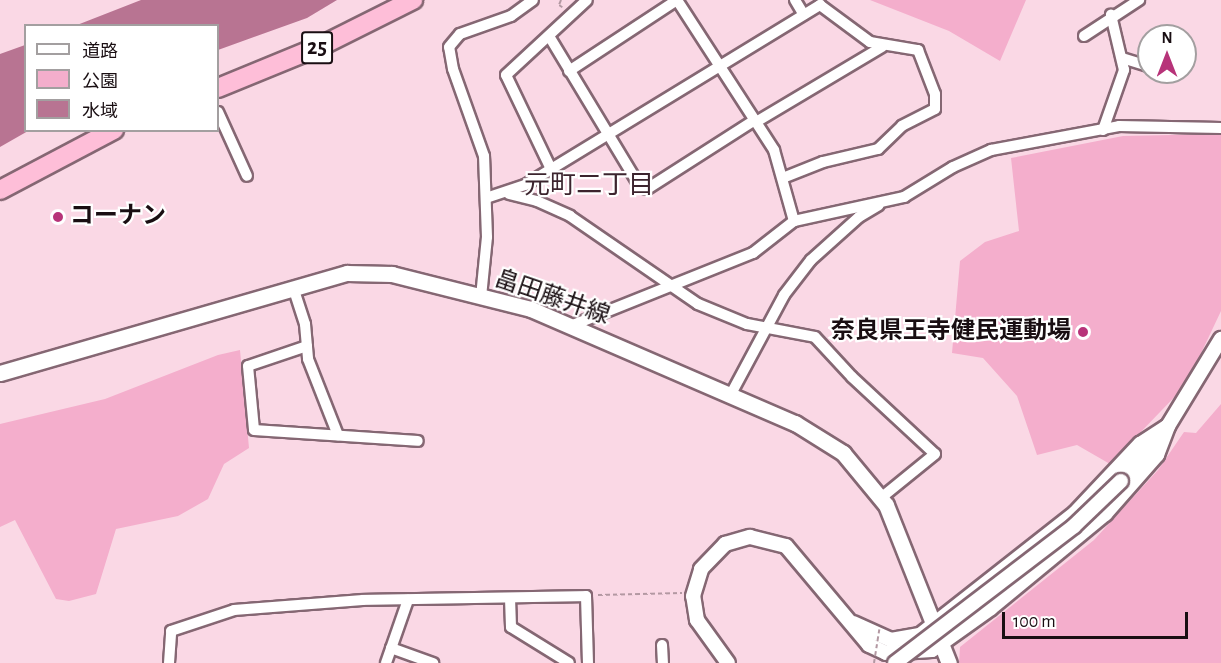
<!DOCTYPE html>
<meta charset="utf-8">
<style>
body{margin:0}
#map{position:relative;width:1221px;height:663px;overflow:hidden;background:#fad8e5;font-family:"Alegreya Sans","Noto Sans JP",sans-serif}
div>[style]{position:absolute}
.green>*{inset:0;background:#f4aecc}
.water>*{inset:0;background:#b87492}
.path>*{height:2px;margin-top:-1px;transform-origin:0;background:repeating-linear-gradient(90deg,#b398a2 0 4.5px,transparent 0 7.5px)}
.roads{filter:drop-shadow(2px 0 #856773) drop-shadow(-2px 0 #856773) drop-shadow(0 2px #856773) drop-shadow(0 -2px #856773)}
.minor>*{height:10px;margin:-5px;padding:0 5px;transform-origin:5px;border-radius:5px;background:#fff}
.tertiary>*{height:14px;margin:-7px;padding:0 7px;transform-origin:7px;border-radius:7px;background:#fff}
.secondary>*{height:15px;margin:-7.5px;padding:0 7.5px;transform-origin:7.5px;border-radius:7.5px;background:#fff}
.trunk>*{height:18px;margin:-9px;padding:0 9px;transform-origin:9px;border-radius:9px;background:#febed8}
.path-bridge>*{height:2px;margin-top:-1px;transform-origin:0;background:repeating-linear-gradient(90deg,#b398a2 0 4.5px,transparent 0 7.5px)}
.bridges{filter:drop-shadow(2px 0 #856773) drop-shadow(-2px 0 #856773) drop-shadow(0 2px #856773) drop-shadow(0 -2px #856773)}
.tertiary-bridge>*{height:14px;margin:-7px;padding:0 7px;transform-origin:7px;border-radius:7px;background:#fff}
.dots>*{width:16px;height:16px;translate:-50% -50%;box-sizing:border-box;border:3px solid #fff;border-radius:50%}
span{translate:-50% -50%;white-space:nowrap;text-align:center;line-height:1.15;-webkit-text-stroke:4.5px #fff;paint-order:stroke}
.shield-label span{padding:2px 4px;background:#fff;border:2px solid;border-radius:4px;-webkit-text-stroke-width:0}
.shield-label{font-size:22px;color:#190e12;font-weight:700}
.poi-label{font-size:24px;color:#190e12;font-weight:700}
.left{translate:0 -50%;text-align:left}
.right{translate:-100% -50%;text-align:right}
.street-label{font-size:24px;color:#190e12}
.neighbourhood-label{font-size:26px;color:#3c242e}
.legend{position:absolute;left:24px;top:24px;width:195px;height:108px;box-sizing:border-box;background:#fff;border:2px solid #a39fa0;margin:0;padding:8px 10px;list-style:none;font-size:18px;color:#190e12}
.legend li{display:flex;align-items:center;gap:12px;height:30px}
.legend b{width:30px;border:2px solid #a39fa0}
.north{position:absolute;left:1137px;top:24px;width:60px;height:60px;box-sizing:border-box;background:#fff;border:2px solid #a39fa0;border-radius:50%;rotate:0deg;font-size:16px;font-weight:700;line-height:24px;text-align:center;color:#190e12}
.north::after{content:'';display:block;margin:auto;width:21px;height:27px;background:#b73379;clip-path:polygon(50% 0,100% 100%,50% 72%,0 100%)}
.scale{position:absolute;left:1002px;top:612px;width:186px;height:27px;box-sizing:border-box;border:3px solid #190e12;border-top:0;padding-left:8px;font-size:18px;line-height:21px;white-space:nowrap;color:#190e12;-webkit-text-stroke:4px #fff;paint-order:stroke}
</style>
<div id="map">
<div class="green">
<i style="clip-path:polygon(870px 0,1026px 0,1000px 61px,949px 31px)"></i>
<i style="clip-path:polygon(1221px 134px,1221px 311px,1186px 385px,1110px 464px,1077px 445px,1037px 455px,1017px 396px,983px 358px,952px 353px,960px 261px,985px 242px,1019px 231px,1011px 158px,1123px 136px)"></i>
<i style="clip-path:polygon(240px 350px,249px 448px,224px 464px,208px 499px,178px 516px,116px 529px,96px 594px,69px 601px,56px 599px,15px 520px,0 527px,0 424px,105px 399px,218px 355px)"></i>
<i style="clip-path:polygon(1221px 404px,1221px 663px,959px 663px,960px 647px,1094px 540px,1158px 470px,1184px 432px,1196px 433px)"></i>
</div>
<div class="water">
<i style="clip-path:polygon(141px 0,337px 0,307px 18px,218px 50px,218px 26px,77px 25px)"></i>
<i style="clip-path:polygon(25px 45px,28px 131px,0 147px,0 54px)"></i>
</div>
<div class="path">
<i style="left:561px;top:0;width:5px;rotate:112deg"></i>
<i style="left:559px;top:5px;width:4px;rotate:34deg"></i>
<i style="left:598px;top:595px;width:84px;rotate:-1.4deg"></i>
</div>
<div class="roads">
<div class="minor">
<i style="left:677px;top:0;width:179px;rotate:57.1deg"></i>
<i style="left:774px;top:150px;width:74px;rotate:74.3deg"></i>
<i style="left:795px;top:0;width:17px;rotate:59deg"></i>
<i style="left:549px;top:36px;width:176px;rotate:58.9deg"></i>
<i style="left:640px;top:187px;width:7px;rotate:16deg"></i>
<i style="left:647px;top:189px;width:128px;rotate:-32.6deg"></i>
<i style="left:1084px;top:36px;width:66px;rotate:-33.2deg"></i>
<i style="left:1122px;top:58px;width:28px;rotate:17deg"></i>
<i style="left:569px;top:71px;width:129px;rotate:-33.3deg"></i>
<i style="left:218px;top:112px;width:70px;rotate:65.6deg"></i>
<i style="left:756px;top:122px;width:147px;rotate:-30.8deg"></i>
<i style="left:1103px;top:130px;width:64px;rotate:-70.7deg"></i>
<i style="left:1124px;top:70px;width:57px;rotate:-103.3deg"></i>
<i style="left:551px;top:169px;width:104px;rotate:-115.6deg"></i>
<i style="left:506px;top:75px;width:110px;rotate:-42.8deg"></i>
<i style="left:509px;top:194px;width:29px;rotate:14deg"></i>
<i style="left:537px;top:201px;width:36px;rotate:24deg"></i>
<i style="left:570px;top:216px;width:155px;rotate:34.5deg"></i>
<i style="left:698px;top:304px;width:53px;rotate:22.2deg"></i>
<i style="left:747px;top:324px;width:69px;rotate:10.8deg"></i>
<i style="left:815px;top:337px;width:54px;rotate:47.2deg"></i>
<i style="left:852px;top:377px;width:113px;rotate:42.9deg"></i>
<i style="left:935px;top:454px;width:68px;rotate:140.9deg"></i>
<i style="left:486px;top:198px;width:41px;rotate:-18.4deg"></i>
<i style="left:525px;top:185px;width:346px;rotate:-31.4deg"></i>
<i style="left:820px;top:5px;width:62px;rotate:36.5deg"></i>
<i style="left:870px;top:42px;width:49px;rotate:9.5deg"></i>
<i style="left:918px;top:50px;width:47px;rotate:68.9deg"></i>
<i style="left:935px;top:94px;width:15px;rotate:90deg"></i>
<i style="left:935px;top:109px;width:37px;rotate:153deg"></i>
<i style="left:902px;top:126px;width:33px;rotate:136deg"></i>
<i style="left:878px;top:149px;width:57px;rotate:166.7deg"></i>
<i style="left:823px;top:162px;width:43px;rotate:158.2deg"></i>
<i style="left:293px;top:287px;width:39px;rotate:72deg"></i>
<i style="left:305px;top:324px;width:35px;rotate:85deg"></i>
<i style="left:308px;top:359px;width:82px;rotate:68.5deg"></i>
<i style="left:481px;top:297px;width:60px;rotate:-84.3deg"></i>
<i style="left:487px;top:237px;width:81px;rotate:-92.1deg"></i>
<i style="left:484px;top:156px;width:92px;rotate:-109.6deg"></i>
<i style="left:453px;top:69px;width:22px;rotate:-100deg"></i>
<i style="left:449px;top:47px;width:17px;rotate:-50deg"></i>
<i style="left:460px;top:34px;width:54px;rotate:-19.4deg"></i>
<i style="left:511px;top:16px;width:27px;rotate:-36deg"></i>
<i style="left:573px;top:325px;width:194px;rotate:-21.8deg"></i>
<i style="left:753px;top:253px;width:52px;rotate:-38deg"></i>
<i style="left:794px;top:221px;width:113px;rotate:-12.3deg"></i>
<i style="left:904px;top:197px;width:57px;rotate:-31.5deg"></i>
<i style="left:953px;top:167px;width:42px;rotate:-24.1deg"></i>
<i style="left:991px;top:150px;width:130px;rotate:-10.6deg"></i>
<i style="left:1119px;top:126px;width:102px;rotate:1.1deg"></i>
<i style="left:307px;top:346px;width:62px;rotate:161.3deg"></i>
<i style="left:248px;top:366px;width:64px;rotate:84.6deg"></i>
<i style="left:254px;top:430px;width:164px;rotate:3.8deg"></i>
<i style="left:731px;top:394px;width:112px;rotate:-61.8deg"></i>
<i style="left:784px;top:295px;width:44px;rotate:-52.4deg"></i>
<i style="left:811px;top:260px;width:64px;rotate:-41.9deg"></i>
<i style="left:859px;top:217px;width:23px;rotate:-31deg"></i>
<i style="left:510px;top:598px;width:29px;rotate:88deg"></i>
<i style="left:511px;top:627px;width:68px;rotate:31.8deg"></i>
<i style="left:662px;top:645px;width:18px;rotate:87deg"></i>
<i style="left:391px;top:648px;width:45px;rotate:19.7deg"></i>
<i style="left:169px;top:663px;width:32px;rotate:-86deg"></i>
<i style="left:171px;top:631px;width:66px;rotate:-18.4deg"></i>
<i style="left:234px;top:610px;width:129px;rotate:-4.4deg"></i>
<i style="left:363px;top:600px;width:223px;rotate:-1deg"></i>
<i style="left:586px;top:596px;width:67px;rotate:88.3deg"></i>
<i style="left:386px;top:663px;width:67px;rotate:-70.8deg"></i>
</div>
<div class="tertiary">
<i style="left:1121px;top:481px;width:72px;rotate:-49.5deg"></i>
<i style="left:1168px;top:426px;width:102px;rotate:-58.7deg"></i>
<i style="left:853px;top:623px;width:42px;rotate:24.1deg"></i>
<i style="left:891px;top:640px;width:29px;rotate:-10deg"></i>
<i style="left:920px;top:635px;width:197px;rotate:-38.2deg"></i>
<i style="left:1075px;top:513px;width:95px;rotate:-46.7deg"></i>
<i style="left:1140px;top:444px;width:33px;rotate:-33deg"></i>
<i style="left:728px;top:663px;width:53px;rotate:-125.8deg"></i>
<i style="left:697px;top:620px;width:24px;rotate:-99deg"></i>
<i style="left:693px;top:596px;width:28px;rotate:-73deg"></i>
<i style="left:701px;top:569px;width:35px;rotate:-46deg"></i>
<i style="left:725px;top:544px;width:26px;rotate:-16deg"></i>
<i style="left:750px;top:537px;width:37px;rotate:14deg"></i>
<i style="left:786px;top:546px;width:129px;rotate:50deg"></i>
<i style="left:869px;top:645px;width:19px;rotate:25deg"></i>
<i style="left:886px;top:653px;width:46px;rotate:-3.7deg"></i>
<i style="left:932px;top:650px;width:72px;rotate:-35.4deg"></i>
<i style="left:991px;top:608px;width:148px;rotate:-39.5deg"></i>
<i style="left:1105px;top:514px;width:79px;rotate:-48.6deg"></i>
<i style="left:1157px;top:455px;width:31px;rotate:-69deg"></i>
</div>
<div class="secondary">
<i style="left:0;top:373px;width:361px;rotate:-16.1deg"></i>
<i style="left:347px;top:273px;width:45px;rotate:1.3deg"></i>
<i style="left:392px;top:274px;width:143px;rotate:14.1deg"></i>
<i style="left:531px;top:309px;width:288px;rotate:23.4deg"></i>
<i style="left:795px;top:423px;width:57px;rotate:32deg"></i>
<i style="left:843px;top:453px;width:67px;rotate:50.4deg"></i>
<i style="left:886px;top:505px;width:170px;rotate:68.3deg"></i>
</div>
<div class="trunk">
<i style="left:218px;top:88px;width:113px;rotate:-22.3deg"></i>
<i style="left:323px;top:45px;width:101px;rotate:-26.6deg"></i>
<i style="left:0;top:190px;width:129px;rotate:-27.8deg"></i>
</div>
</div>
<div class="path-bridge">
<i style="left:874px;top:663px;width:37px;rotate:-81deg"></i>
</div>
<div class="bridges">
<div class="tertiary-bridge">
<i style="left:895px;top:663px;width:225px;rotate:-37.4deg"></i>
<i style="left:1074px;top:526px;width:65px;rotate:-43.8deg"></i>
</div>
</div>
<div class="dots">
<i style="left:58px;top:217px;background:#b73379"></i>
<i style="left:1083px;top:332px;background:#b73379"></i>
</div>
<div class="shield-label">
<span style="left:317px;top:48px">25</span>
</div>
<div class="poi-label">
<span class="left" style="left:70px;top:217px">コーナン</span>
<span class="right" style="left:1071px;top:332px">奈良県王寺健民運動場</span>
</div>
<div class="street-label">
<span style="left:552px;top:298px;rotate:19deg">畠田藤井線</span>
</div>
<div class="neighbourhood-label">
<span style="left:589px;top:186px">元町二丁目</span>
</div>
<ul class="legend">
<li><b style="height:8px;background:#fff"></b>道路</li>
<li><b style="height:16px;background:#f4aecc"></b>公園</li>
<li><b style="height:16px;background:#b87492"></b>水域</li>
</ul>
<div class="north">N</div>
<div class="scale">100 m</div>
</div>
